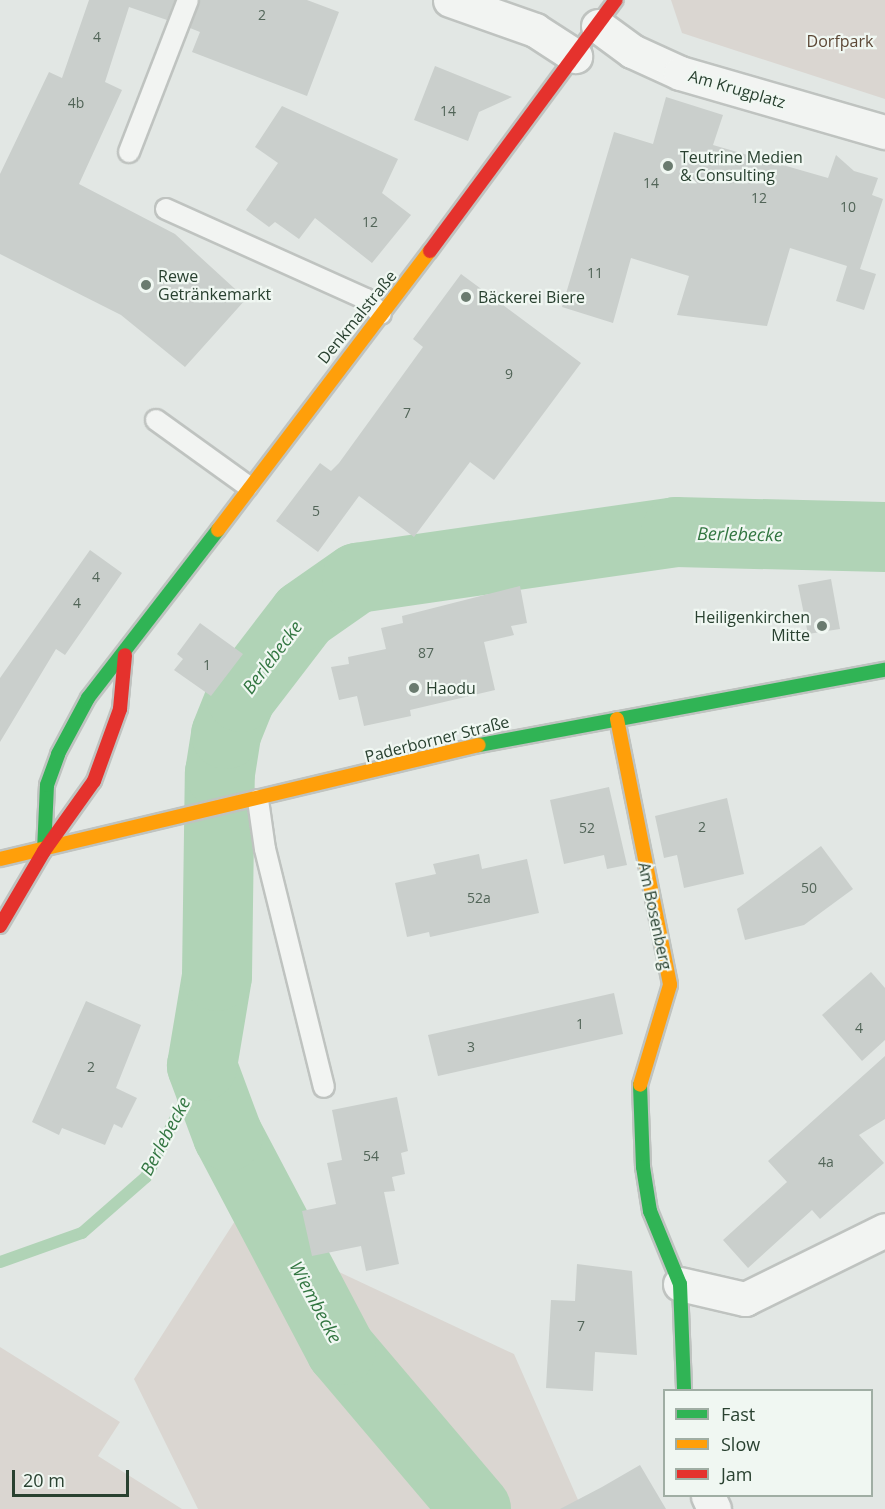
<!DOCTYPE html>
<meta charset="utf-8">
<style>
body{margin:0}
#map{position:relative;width:885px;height:1509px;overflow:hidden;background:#e2e7e4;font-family:"Open Sans",sans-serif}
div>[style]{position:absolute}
.green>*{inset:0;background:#dad6d1}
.stream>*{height:12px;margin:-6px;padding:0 6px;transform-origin:6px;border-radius:6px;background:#b0d3b6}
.river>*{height:70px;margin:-35px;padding:0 35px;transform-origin:35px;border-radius:35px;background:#b0d3b6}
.building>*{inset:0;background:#cacfcc}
.roads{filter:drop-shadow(2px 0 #bfc3c0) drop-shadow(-2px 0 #bfc3c0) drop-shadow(0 2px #bfc3c0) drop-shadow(0 -2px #bfc3c0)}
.lane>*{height:20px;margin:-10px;padding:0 10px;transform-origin:10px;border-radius:10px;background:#f2f4f2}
.street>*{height:33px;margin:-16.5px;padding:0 16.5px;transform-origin:16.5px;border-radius:16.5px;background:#f2f4f2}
.fast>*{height:14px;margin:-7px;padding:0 7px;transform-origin:7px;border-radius:7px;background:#30b455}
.slow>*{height:14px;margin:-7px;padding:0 7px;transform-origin:7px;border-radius:7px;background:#ff9f0a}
.jam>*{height:14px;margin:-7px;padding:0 7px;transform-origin:7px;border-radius:7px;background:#e5322d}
.dots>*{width:16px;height:16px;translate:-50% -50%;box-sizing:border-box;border:3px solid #f0f7f2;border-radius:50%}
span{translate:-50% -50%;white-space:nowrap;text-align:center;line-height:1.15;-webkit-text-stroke:4.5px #f0f7f2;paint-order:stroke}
.number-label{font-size:14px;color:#526558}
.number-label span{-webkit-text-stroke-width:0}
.park-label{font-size:16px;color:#5d4836}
.street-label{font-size:16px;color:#294130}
.poi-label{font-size:16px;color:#294130}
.left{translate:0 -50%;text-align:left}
.right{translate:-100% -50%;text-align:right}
.water-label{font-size:18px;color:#327641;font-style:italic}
.legend{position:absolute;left:663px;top:1389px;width:210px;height:108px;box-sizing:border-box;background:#f0f7f2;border:2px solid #a0aea4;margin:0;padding:8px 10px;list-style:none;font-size:18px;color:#294130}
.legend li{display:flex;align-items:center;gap:12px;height:30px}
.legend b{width:30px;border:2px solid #a0aea4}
.scale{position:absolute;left:12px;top:1470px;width:117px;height:27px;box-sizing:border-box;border:3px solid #294130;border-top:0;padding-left:8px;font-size:18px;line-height:21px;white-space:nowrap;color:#294130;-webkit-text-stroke:4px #f0f7f2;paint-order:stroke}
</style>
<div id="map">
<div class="green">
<i style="clip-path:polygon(671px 0,885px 0,885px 99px,682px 33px)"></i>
<i style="clip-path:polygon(270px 1166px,307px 1257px,514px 1354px,582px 1509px,198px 1509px,134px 1379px)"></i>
<i style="clip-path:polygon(0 1347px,120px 1422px,98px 1456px,182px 1509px,0 1509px)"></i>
</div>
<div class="stream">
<i style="left:0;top:1262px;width:87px;rotate:-19.5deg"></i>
<i style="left:82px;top:1233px;width:85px;rotate:-41.2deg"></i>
<i style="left:146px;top:1177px;width:124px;rotate:-63.2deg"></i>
</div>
<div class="river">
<i style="left:476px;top:1509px;width:209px;rotate:-130.3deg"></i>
<i style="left:341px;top:1350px;width:242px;rotate:-117.8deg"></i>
<i style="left:228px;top:1136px;width:75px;rotate:-110.4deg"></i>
<i style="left:202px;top:1066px;width:91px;rotate:-80.5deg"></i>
<i style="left:217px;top:976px;width:203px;rotate:-89.2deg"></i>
<i style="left:220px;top:773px;width:39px;rotate:-81deg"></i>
<i style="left:226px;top:734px;width:40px;rotate:-68deg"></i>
<i style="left:241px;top:697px;width:103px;rotate:-52.5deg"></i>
<i style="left:304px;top:615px;width:65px;rotate:-34.9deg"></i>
<i style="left:357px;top:578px;width:322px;rotate:-8.2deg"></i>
<i style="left:676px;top:532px;width:209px;rotate:1.4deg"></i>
</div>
<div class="building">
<i style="clip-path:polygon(89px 0,175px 0,167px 20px,129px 7px,105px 82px,122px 90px,79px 184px,175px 234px,246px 299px,185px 367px,121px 315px,0 254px,0 174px,49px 72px,62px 78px)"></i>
<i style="clip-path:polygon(200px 0,307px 0,339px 12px,307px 96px,192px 52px,200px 32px,190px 28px)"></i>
<i style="clip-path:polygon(435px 66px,512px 97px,479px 112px,468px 141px,414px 120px)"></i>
<i style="clip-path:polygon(666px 97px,723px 115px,713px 145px,828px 178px,836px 155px,854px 171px,878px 178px,872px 195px,883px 199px,860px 269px,876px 274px,864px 310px,836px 301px,847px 266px,790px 248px,767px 326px,677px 315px,689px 276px,631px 258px,613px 323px,562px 307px,614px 132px,653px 144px)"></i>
<i style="clip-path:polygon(282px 106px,398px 159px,382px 193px,411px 215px,372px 263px,315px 218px,299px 239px,275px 222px,269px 227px,246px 210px,278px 163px,255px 147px)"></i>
<i style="clip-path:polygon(461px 274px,581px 363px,494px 480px,470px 462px,414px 537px,359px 496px,318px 552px,276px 521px,320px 463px,331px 471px,339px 463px,423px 347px,413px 339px)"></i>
<i style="clip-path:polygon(90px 550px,122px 573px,65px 655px,56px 649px,0 742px,0 678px)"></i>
<i style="clip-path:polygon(831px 579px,840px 629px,808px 634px,798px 585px)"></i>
<i style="clip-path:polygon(520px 586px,527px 623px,511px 626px,514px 635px,484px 642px,495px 690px,410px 710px,411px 716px,364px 726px,357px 696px,339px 700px,331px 667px,349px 664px,348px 657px,386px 649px,381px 628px,403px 623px,402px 616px)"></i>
<i style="clip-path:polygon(200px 623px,243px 654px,211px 696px,174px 670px,183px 659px,177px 654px)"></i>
<i style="clip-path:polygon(609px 787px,627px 865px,607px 869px,604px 855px,564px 864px,550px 800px)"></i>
<i style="clip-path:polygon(727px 798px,744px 874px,684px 888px,677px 855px,664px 858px,655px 816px)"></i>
<i style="clip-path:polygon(821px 846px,853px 889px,804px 925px,745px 940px,737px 909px)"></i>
<i style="clip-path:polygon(479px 854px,482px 869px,527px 859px,539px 913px,430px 937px,429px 932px,407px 937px,395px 883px,436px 874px,433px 864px)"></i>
<i style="clip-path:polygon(871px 972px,885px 988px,885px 1040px,862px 1061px,822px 1015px)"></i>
<i style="clip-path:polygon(614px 993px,623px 1034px,438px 1076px,428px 1035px)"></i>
<i style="clip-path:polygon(86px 1001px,141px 1025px,116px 1088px,137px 1098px,122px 1128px,114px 1124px,105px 1145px,62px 1128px,59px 1135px,32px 1122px)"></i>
<i style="clip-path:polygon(885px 1056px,885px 1119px,859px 1135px,884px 1163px,820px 1219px,812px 1210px,748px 1268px,723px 1240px,787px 1182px,768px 1161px)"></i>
<i style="clip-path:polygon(397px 1097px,408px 1151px,401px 1153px,405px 1174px,392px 1177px,395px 1191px,384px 1192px,399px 1264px,366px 1271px,361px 1246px,312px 1256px,302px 1211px,336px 1204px,327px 1163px,342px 1160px,332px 1110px)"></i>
<i style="clip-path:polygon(577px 1264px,632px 1271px,637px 1355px,595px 1352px,593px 1391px,546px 1388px,551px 1300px,575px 1301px)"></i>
<i style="clip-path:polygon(640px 1465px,666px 1509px,560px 1509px,602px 1487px)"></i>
</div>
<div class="roads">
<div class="lane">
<i style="left:129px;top:152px;width:163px;rotate:-68.8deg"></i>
<i style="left:166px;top:209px;width:219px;rotate:24.2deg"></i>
<i style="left:366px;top:299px;width:21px;rotate:45deg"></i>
<i style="left:156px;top:420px;width:113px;rotate:35.7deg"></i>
<i style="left:258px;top:800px;width:49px;rotate:81.9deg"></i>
<i style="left:265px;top:849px;width:245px;rotate:76.1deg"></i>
</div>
<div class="street">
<i style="left:450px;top:0;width:90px;rotate:19.4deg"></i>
<i style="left:535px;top:30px;width:48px;rotate:33deg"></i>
<i style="left:598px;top:26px;width:42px;rotate:36.3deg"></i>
<i style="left:632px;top:51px;width:53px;rotate:24.6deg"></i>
<i style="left:680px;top:73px;width:213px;rotate:16.1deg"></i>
<i style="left:680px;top:1284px;width:67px;rotate:13deg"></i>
<i style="left:745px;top:1299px;width:156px;rotate:-26.2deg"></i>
<i style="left:708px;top:1496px;width:14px;rotate:65deg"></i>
</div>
<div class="fast">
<i style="left:479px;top:745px;width:413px;rotate:-10.5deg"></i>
<i style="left:44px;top:851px;width:66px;rotate:-87.4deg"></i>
<i style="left:47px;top:785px;width:33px;rotate:-70deg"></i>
<i style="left:58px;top:754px;width:64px;rotate:-61.8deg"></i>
<i style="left:88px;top:698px;width:212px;rotate:-52.3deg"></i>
<i style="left:640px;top:1085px;width:82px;rotate:87.9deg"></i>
<i style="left:643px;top:1167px;width:45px;rotate:81deg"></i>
<i style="left:650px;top:1211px;width:79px;rotate:67.7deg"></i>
<i style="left:680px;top:1284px;width:106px;rotate:87.8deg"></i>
</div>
<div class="slow">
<i style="left:218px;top:530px;width:350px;rotate:-52.8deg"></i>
<i style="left:617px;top:719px;width:271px;rotate:78.7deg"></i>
<i style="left:670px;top:985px;width:104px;rotate:106.7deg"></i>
<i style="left:0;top:859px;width:492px;rotate:-13.4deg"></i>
</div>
<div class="jam">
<i style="left:430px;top:251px;width:312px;rotate:-53.5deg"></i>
<i style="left:0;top:926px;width:87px;rotate:-59.6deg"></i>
<i style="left:44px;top:851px;width:86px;rotate:-54.5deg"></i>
<i style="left:94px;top:781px;width:77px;rotate:-70.1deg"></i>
<i style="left:120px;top:709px;width:54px;rotate:-84.7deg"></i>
</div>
</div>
<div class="dots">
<i style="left:668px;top:166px;background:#6a7b6f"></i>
<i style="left:146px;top:285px;background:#6a7b6f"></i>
<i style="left:466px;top:297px;background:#6a7b6f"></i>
<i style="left:822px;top:626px;background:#6a7b6f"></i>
<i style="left:414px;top:688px;background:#6a7b6f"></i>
</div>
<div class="number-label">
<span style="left:262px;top:15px">2</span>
<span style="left:97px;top:37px">4</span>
<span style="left:76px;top:103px">4b</span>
<span style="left:448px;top:111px">14</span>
<span style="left:651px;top:183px">14</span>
<span style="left:759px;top:198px">12</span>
<span style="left:848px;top:207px">10</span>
<span style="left:370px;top:222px">12</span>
<span style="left:595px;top:273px">11</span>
<span style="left:509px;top:374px">9</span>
<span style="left:407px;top:413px">7</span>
<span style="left:316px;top:511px">5</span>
<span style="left:96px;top:577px">4</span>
<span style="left:77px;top:603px">4</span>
<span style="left:426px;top:653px">87</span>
<span style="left:207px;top:665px">1</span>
<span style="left:702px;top:827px">2</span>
<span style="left:587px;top:828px">52</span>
<span style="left:809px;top:888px">50</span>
<span style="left:479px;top:898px">52a</span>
<span style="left:580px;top:1024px">1</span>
<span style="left:859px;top:1028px">4</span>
<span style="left:471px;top:1047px">3</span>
<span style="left:91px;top:1067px">2</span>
<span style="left:371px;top:1156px">54</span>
<span style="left:826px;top:1162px">4a</span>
<span style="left:581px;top:1326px">7</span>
</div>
<div class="park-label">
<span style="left:840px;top:41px">Dorfpark</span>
</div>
<div class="street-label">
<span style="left:737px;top:89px;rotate:16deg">Am Krugplatz</span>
<span style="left:357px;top:317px;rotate:-51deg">Denkmalstraße</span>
<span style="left:437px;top:739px;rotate:-14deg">Paderborner Straße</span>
<span style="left:655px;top:916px;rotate:78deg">Am Bosenberg</span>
</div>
<div class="poi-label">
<span class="left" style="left:680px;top:166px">Teutrine Medien<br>&amp; Consulting</span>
<span class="left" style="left:158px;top:285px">Rewe<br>Getränkemarkt</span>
<span class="left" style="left:478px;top:297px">Bäckerei Biere</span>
<span class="right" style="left:810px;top:626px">Heiligenkirchen<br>Mitte</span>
<span class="left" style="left:426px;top:688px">Haodu</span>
</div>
<div class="water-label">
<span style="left:740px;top:534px;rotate:1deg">Berlebecke</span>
<span style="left:272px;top:657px;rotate:-53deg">Berlebecke</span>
<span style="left:165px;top:1136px;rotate:-62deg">Berlebecke</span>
<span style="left:316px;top:1302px;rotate:62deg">Wiembecke</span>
</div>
<ul class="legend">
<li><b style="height:8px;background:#30b455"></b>Fast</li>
<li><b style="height:8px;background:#ff9f0a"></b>Slow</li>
<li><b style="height:8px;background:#e5322d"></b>Jam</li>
</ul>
<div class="scale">20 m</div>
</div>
